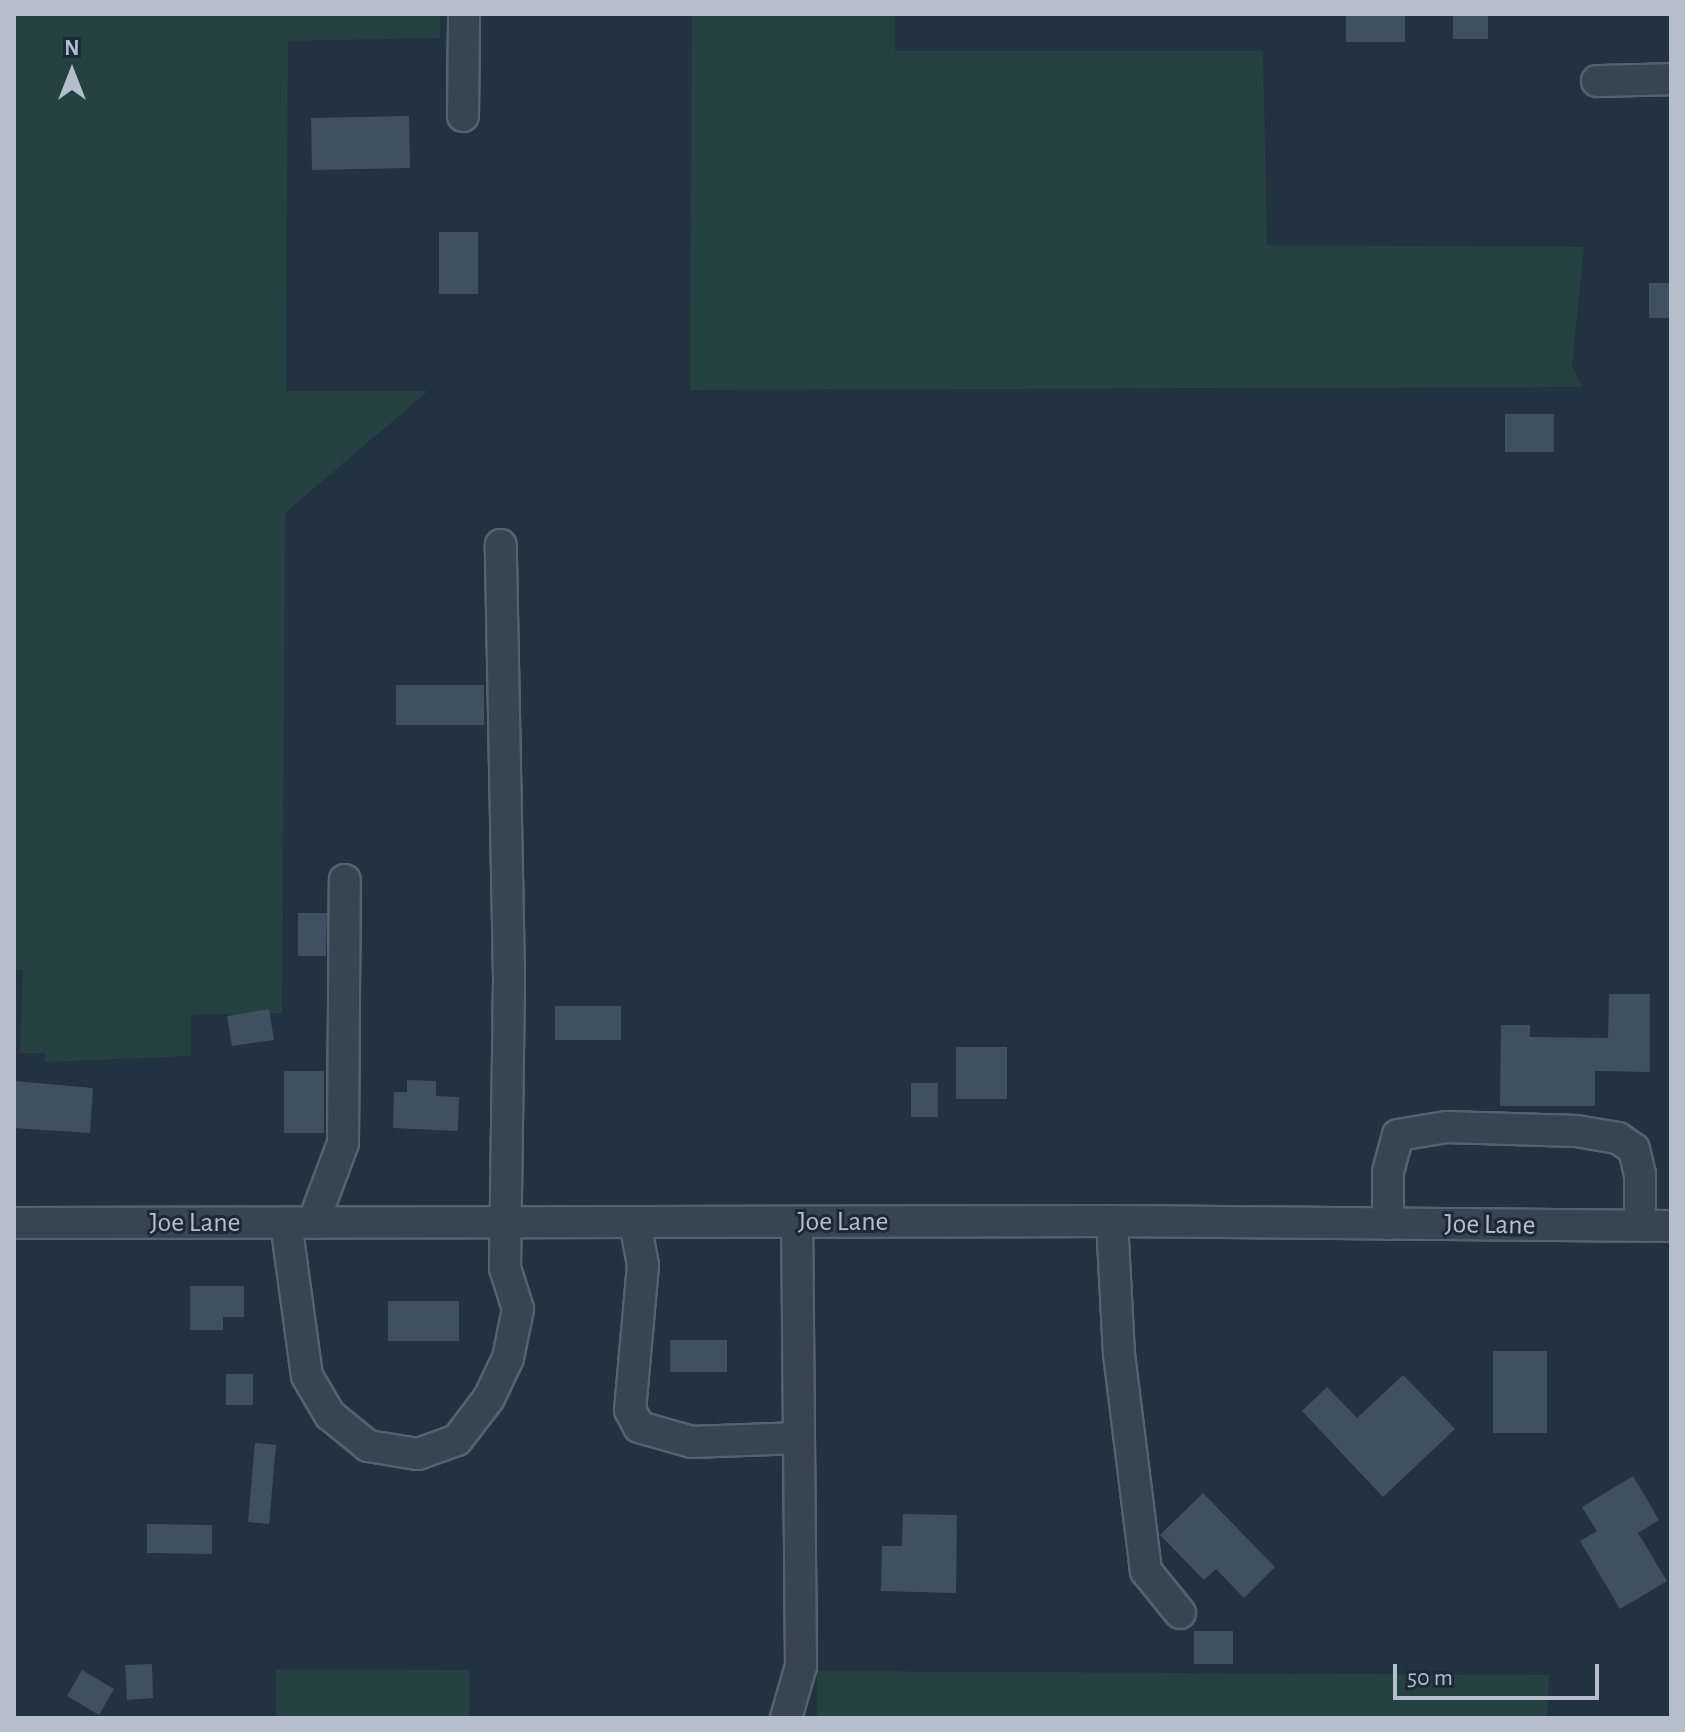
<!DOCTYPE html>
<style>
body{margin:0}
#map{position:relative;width:1685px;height:1732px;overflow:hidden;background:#233241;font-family:"Alegreya Sans",sans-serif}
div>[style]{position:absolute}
.green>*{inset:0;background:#254142}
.building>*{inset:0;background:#3f5160}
.roads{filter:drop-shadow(2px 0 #55626e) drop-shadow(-2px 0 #55626e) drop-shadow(0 2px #55626e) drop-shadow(0 -2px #55626e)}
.minor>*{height:30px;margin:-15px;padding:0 15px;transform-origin:15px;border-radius:15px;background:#374451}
span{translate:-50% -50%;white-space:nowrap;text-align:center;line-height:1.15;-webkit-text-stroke:6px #1c2936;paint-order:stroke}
.street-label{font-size:28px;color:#b4bfcb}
.frame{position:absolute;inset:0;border:16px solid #b4bfcb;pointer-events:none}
.north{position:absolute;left:32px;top:32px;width:80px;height:80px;-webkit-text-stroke:6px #1c2936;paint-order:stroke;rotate:0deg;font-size:22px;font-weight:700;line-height:32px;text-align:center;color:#b4bfcb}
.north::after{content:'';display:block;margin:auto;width:28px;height:36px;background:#b4bfcb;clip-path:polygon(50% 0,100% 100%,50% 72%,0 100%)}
.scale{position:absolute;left:1393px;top:1664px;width:206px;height:36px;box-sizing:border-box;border:4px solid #b4bfcb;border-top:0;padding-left:10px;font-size:24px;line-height:28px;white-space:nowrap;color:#b4bfcb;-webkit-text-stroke:6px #1c2936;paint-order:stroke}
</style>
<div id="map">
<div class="green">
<i style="clip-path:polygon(14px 14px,440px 14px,440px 38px,288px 41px,286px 391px,428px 391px,285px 513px,282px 1013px,191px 1015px,191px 1056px,45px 1062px,45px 1053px,20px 1053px,23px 970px,14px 970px)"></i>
<i style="clip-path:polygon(692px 14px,895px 14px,895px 51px,1263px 51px,1267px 245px,1584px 247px,1572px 365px,1582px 387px,690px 390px)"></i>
<i style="clip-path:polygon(276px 1669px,469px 1670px,469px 1718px,276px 1718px)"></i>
<i style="clip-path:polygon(817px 1671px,1549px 1675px,1547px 1718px,817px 1718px)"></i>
</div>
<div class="building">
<i style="clip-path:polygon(1346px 14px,1405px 14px,1405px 42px,1346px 42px)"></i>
<i style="clip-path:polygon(1453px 14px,1488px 14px,1488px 39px,1453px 39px)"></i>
<i style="clip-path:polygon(409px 116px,410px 168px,312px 170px,311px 118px)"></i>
<i style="clip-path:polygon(439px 232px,478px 232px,478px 294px,439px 294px)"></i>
<i style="clip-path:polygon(1649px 283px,1671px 283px,1671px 318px,1649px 318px)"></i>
<i style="clip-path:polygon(1505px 414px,1554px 414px,1554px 452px,1505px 452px)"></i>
<i style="clip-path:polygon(396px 685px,484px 685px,484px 725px,396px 725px)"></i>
<i style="clip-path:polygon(298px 913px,327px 913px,326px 956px,298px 956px)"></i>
<i style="clip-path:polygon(1609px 994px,1650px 994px,1650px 1072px,1595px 1071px,1595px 1106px,1500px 1106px,1501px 1025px,1530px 1025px,1530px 1037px,1608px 1038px)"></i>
<i style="clip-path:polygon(555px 1006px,621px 1006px,621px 1040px,555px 1040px)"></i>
<i style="clip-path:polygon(269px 1009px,274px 1040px,232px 1046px,227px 1016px)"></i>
<i style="clip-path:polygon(956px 1047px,1007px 1047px,1007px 1099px,956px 1099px)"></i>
<i style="clip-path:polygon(284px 1071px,324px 1071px,324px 1133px,284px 1133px)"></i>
<i style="clip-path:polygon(407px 1080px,436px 1081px,436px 1096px,459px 1097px,458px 1131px,393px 1128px,394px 1092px,407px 1092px)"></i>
<i style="clip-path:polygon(14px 1081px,93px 1088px,90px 1133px,14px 1128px)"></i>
<i style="clip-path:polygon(911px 1083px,938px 1083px,938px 1117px,911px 1117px)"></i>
<i style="clip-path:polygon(190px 1286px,244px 1286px,244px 1317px,223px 1317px,223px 1330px,190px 1330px)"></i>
<i style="clip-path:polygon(388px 1301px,459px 1301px,459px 1341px,388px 1341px)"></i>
<i style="clip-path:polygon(670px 1340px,727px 1340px,727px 1372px,670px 1372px)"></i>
<i style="clip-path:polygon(1493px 1351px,1547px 1351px,1547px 1433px,1493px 1433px)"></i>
<i style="clip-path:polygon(226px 1374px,253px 1374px,253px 1405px,226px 1405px)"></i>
<i style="clip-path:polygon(1403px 1375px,1455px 1429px,1383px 1497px,1302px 1411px,1327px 1387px,1357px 1418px)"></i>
<i style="clip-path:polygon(255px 1443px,276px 1445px,269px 1524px,248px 1522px)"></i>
<i style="clip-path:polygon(1633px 1476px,1659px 1520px,1638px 1533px,1667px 1581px,1620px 1609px,1580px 1541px,1597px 1531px,1582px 1507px)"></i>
<i style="clip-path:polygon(1203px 1493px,1275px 1567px,1244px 1598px,1216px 1569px,1204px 1580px,1160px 1535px)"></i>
<i style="clip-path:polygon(903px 1514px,957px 1515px,956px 1593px,881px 1591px,882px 1546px,902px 1546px)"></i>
<i style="clip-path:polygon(147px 1524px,212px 1525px,212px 1554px,147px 1553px)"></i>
<i style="clip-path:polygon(1194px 1631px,1233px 1631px,1233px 1664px,1194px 1664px)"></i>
<i style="clip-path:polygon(152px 1664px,153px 1698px,127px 1700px,125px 1665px)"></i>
<i style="clip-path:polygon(82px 1670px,114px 1689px,99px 1715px,67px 1696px)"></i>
</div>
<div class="roads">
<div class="minor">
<i style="left:1597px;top:81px;width:74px;rotate:-1.5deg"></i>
<i style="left:463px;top:116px;width:102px;rotate:-89.4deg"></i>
<i style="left:1112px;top:1221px;width:133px;rotate:87deg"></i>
<i style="left:1119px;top:1354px;width:219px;rotate:82.9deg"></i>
<i style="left:1146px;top:1571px;width:54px;rotate:51deg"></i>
<i style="left:635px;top:1222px;width:44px;rotate:79.5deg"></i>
<i style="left:643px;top:1265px;width:146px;rotate:95.1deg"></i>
<i style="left:630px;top:1410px;width:19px;rotate:62deg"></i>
<i style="left:639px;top:1427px;width:55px;rotate:15.8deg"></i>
<i style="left:692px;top:1442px;width:107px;rotate:-2.1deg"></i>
<i style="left:14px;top:1223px;width:1098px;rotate:-0.1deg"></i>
<i style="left:1112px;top:1221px;width:559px;rotate:0.51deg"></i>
<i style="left:286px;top:1223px;width:154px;rotate:82.2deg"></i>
<i style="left:307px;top:1376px;width:45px;rotate:59.5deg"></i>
<i style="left:330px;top:1415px;width:49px;rotate:39.2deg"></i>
<i style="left:368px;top:1446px;width:51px;rotate:9.1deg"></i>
<i style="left:418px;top:1454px;width:41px;rotate:-19.7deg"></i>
<i style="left:457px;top:1440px;width:53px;rotate:-52.7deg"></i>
<i style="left:489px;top:1398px;width:44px;rotate:-64.6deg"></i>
<i style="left:508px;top:1358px;width:50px;rotate:-78.5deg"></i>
<i style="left:518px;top:1309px;width:43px;rotate:-107.6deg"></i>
<i style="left:505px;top:1268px;width:292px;rotate:-89.2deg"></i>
<i style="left:509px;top:976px;width:431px;rotate:-91.1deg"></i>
<i style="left:313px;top:1223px;width:85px;rotate:-69.4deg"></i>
<i style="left:343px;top:1143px;width:263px;rotate:-89.6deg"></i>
<i style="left:1388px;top:1224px;width:52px;rotate:-90deg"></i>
<i style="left:1388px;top:1172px;width:38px;rotate:-75deg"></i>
<i style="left:1398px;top:1135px;width:50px;rotate:-9.3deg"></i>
<i style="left:1447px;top:1127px;width:129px;rotate:1.8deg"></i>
<i style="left:1576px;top:1131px;width:43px;rotate:9.5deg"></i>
<i style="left:1618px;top:1138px;width:19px;rotate:35deg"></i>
<i style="left:1634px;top:1149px;width:26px;rotate:77deg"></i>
<i style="left:1640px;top:1174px;width:52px;rotate:90deg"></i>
<i style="left:786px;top:1718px;width:54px;rotate:-73.9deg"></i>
<i style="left:801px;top:1666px;width:444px;rotate:-90.5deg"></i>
</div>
</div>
<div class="street-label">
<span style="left:843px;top:1222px">Joe Lane</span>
<span style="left:195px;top:1223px">Joe Lane</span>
<span style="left:1490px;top:1225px;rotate:1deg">Joe Lane</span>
</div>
<div class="frame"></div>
<div class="north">N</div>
<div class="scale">50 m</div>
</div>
